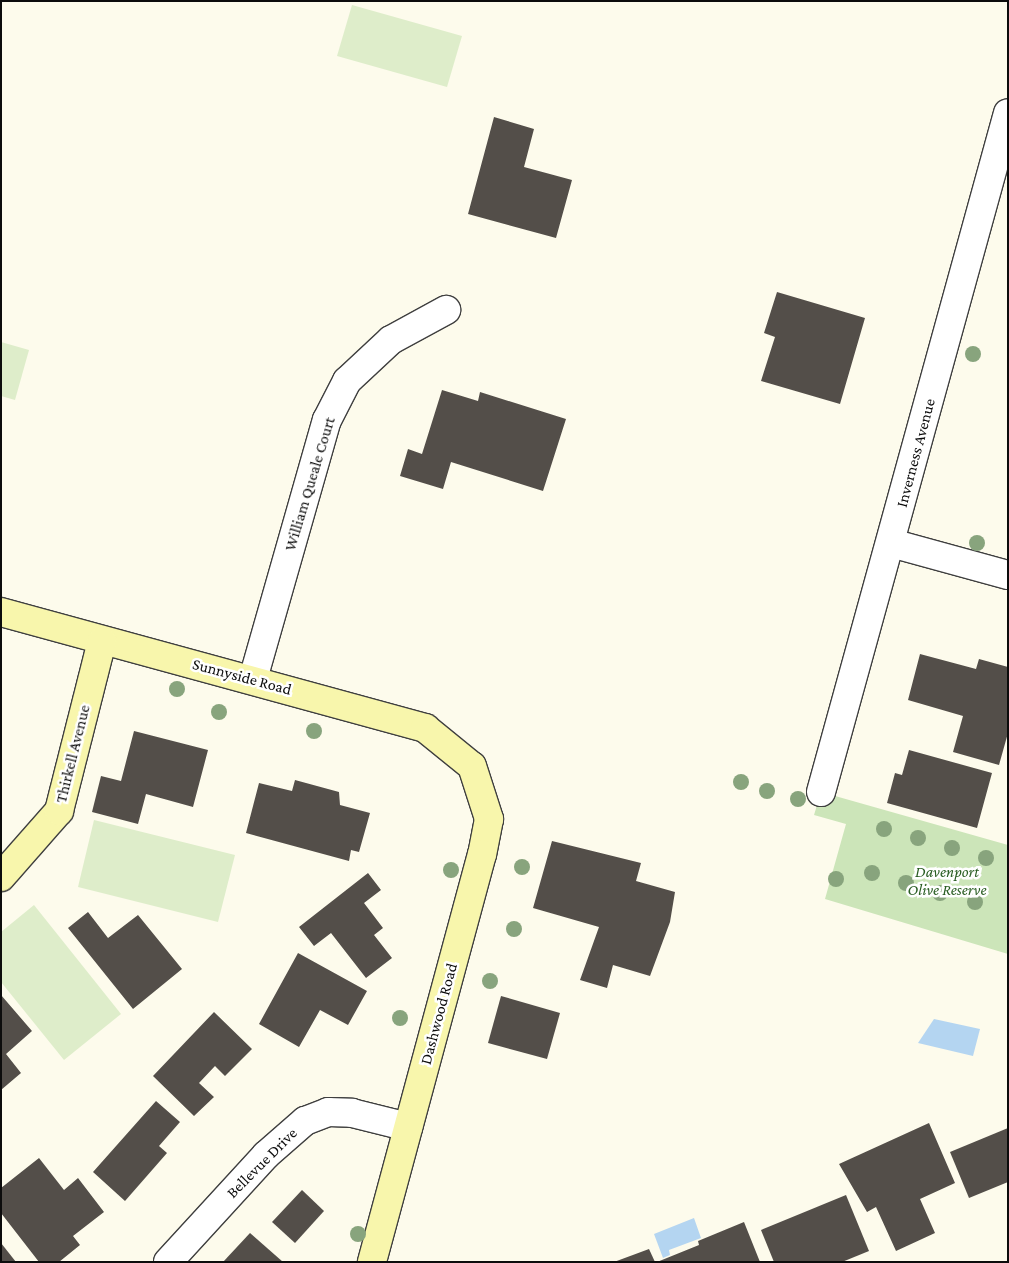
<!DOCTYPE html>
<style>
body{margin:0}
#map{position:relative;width:1009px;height:1263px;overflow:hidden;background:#fdfbec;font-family:"Crimson Pro",serif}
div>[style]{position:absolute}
.green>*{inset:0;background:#cce5b9}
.pitch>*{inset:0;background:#deedca}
.water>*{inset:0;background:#b4d5f1}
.building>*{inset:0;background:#534e49}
.roads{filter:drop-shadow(1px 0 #3f3f3f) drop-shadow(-1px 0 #3f3f3f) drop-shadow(0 1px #3f3f3f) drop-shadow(0 -1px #3f3f3f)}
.street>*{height:28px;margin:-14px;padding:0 14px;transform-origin:14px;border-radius:14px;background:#fff}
.secondary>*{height:28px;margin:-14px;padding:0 14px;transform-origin:14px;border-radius:14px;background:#f8f6ac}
.trees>*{width:16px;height:16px;margin:-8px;border-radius:50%;background:#88a47d}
span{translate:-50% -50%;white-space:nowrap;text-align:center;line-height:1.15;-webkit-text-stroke:5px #fff;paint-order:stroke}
.street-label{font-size:16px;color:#0c0c0c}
.park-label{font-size:16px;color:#295d22;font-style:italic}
.frame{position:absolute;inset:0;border:2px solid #0c0c0c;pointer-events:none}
</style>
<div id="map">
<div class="green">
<i style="clip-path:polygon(821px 792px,1008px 845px,1008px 954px,825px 899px,846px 824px,814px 815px)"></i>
</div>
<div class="pitch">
<i style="clip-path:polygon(352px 5px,462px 36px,447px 87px,337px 56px)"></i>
<i style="clip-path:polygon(1px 342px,29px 350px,15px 400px,1px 396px)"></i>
<i style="clip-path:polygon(94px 820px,235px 855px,218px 922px,78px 887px)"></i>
<i style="clip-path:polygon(34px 905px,121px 1014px,64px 1060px,1px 982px,1px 932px)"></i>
</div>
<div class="water">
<i style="clip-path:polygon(934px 1019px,980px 1029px,973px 1056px,918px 1043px)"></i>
<i style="clip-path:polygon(694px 1218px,701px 1238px,669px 1250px,670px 1255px,663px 1258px,654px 1234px)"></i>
</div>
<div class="building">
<i style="clip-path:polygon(494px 117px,534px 129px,524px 167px,572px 180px,556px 238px,468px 214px)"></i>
<i style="clip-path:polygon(777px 292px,865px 318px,840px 404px,761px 381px,775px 337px,764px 333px)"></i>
<i style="clip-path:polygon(442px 390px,478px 401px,480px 392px,566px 419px,543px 491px,451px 462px,443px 489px,400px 476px,408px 449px,422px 454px)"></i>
<i style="clip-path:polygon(920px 654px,976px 669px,979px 659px,1008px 667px,1008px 733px,999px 765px,953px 752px,963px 716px,908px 700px)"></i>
<i style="clip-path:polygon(134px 731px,208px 750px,193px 807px,146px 794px,138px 824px,92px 812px,101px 776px,121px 781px)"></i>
<i style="clip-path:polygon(909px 750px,992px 773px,977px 828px,887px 803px,895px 773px,902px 775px)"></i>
<i style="clip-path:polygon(295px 780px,339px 792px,340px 805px,370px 813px,359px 852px,351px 850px,349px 861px,246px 833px,259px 783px,292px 791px)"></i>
<i style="clip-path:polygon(552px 841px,641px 863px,636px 881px,675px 892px,670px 922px,650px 976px,613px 965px,607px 988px,580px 980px,599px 927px,533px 908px)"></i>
<i style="clip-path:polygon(368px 873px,381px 890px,364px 903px,383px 928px,374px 935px,392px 958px,366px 978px,331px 933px,314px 946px,299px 927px)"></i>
<i style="clip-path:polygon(88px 912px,108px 938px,138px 915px,182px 969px,133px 1009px,68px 928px)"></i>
<i style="clip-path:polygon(298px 953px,367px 991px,348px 1025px,320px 1010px,299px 1047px,259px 1024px)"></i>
<i style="clip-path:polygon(1px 995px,32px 1031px,6px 1054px,21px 1073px,1px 1090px)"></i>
<i style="clip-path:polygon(501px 996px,560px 1013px,547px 1059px,488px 1043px)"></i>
<i style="clip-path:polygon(214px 1012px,252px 1049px,225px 1076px,215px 1066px,199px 1083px,214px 1097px,194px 1116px,153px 1076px)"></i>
<i style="clip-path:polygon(156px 1101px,180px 1122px,159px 1146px,167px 1153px,125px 1201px,93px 1172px)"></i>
<i style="clip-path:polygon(929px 1123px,955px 1183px,920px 1199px,935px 1233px,896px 1251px,876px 1207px,867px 1212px,839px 1164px)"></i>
<i style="clip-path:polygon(1008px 1128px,1008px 1182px,969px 1198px,950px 1152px)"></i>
<i style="clip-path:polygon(39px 1158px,64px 1190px,78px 1178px,104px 1212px,73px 1236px,80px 1245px,59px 1262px,39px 1262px,1px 1213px,1px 1188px)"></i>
<i style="clip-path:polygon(302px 1190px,324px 1211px,295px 1243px,272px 1222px)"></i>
<i style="clip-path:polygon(846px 1195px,869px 1251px,842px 1262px,774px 1262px,761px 1230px)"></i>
<i style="clip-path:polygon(744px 1222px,760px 1262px,657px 1262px,699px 1245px,698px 1241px)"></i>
<i style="clip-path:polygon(250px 1233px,283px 1262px,223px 1262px)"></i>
<i style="clip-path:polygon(1px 1243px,16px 1262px,1px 1262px)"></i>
<i style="clip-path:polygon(649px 1249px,655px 1262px,614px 1262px)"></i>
</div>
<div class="roads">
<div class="street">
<i style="left:891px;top:543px;width:121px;rotate:15.3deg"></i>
<i style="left:253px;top:679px;width:269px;rotate:-74.1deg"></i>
<i style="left:327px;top:420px;width:44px;rotate:-62.9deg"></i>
<i style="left:347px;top:381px;width:60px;rotate:-43deg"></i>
<i style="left:391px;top:340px;width:63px;rotate:-28.6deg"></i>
<i style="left:821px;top:792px;width:704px;rotate:-74.6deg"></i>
<i style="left:168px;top:1262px;width:145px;rotate:-47.5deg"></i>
<i style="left:266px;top:1155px;width:52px;rotate:-41.1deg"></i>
<i style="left:305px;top:1121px;width:25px;rotate:-21deg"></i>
<i style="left:328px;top:1112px;width:24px;rotate:2deg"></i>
<i style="left:352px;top:1113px;width:58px;rotate:14deg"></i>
</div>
<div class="secondary">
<i style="left:1px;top:612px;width:440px;rotate:15.3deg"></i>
<i style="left:425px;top:728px;width:60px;rotate:39deg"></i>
<i style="left:472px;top:766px;width:56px;rotate:72.2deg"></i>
<i style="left:489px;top:819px;width:36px;rotate:101deg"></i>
<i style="left:482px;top:854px;width:423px;rotate:105.1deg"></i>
<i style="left:1px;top:877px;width:88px;rotate:-48.7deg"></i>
<i style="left:59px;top:811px;width:175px;rotate:-75.8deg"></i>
</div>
</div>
<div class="trees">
<i style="left:973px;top:354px"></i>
<i style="left:977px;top:543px"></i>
<i style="left:177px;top:689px"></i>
<i style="left:219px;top:712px"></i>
<i style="left:314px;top:731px"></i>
<i style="left:741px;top:782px"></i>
<i style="left:767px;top:791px"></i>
<i style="left:798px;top:799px"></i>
<i style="left:884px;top:829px"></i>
<i style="left:918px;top:838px"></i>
<i style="left:952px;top:848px"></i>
<i style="left:986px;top:858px"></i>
<i style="left:522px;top:867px"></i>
<i style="left:451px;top:870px"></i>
<i style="left:872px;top:873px"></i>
<i style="left:836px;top:879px"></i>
<i style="left:906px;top:883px"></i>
<i style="left:940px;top:893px"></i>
<i style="left:975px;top:902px"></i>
<i style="left:514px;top:929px"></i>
<i style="left:490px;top:981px"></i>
<i style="left:400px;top:1018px"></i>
<i style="left:358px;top:1234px"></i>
</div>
<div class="street-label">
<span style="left:916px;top:453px;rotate:-75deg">Inverness Avenue</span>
<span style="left:310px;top:484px;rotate:-73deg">William Queale Court</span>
<span style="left:242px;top:677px;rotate:15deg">Sunnyside Road</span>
<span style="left:73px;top:754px;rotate:-76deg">Thirkell Avenue</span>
<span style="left:439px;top:1014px;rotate:-75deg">Dashwood Road</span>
<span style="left:262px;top:1163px;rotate:-45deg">Bellevue Drive</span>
</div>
<div class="park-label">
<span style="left:947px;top:881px">Davenport<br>Olive Reserve</span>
</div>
<div class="frame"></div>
</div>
